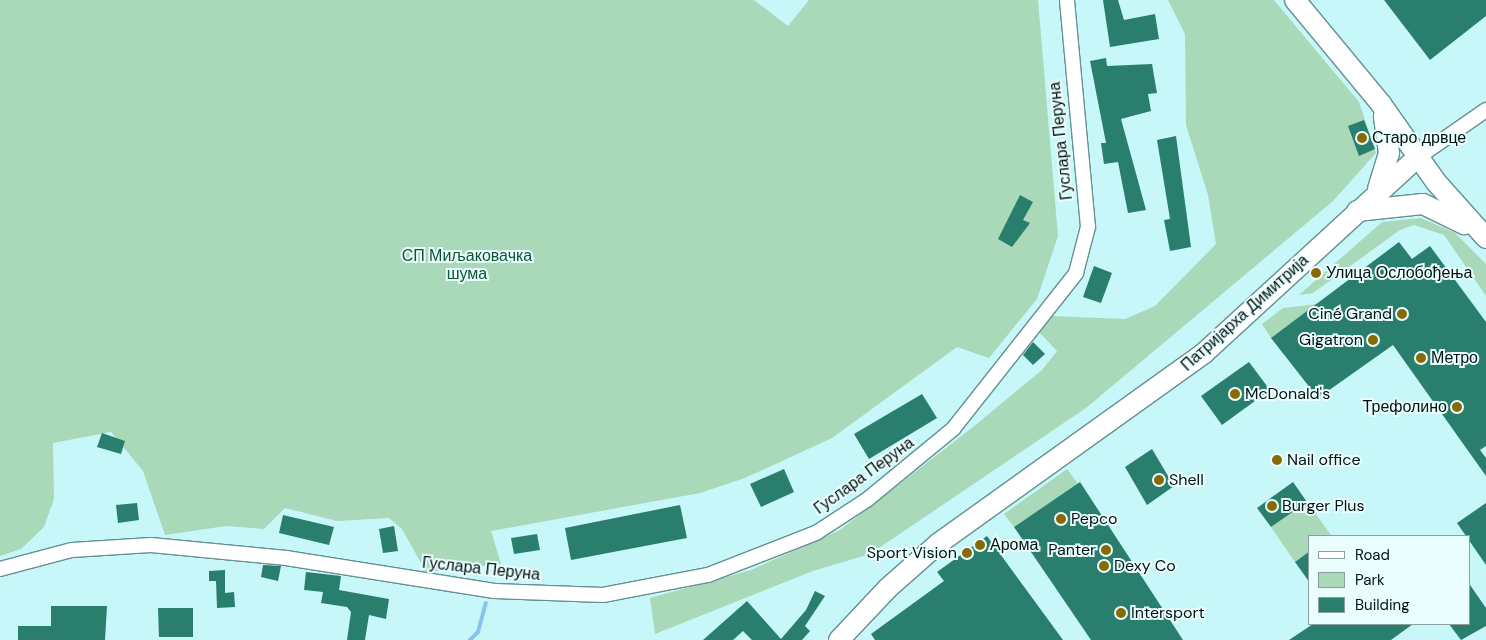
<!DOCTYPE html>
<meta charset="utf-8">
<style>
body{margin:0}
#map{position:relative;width:1486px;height:640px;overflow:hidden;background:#c8f7f9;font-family:"DM Sans",sans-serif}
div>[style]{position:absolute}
.green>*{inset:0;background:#a9d9b9}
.stream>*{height:4px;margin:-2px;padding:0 2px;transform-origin:2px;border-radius:2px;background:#8dc2ee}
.building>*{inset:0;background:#297e6e}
.roads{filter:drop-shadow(1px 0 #649092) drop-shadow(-1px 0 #649092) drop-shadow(0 1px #649092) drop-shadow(0 -1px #649092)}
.street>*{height:14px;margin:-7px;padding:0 7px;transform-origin:7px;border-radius:7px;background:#fff}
.secondary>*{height:20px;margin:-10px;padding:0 10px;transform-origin:10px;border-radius:10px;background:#fff}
.dots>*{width:14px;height:14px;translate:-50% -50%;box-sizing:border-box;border:2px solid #ebfefe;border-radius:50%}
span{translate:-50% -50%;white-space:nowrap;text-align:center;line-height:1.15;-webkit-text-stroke:4px #ebfefe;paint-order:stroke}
.poi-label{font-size:16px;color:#021112}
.left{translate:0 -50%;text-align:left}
.right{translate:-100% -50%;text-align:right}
.street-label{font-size:16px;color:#021112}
.park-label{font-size:16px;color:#0b5531}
.legend{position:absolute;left:1308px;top:535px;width:162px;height:90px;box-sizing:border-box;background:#ebfefe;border:1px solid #8e9fa0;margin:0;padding:6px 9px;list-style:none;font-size:15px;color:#021112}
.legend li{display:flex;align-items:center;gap:10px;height:25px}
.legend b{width:25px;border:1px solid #8e9fa0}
</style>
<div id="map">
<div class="green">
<i style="clip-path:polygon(0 0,754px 0,788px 26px,809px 0,1038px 0,1058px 236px,1037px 299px,989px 358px,957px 347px,832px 438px,745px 478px,700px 493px,491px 531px,501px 564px,426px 572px,402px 529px,389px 518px,337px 521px,285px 508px,264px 529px,226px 526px,165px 535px,143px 471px,111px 432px,53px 443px,54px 499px,44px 527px,21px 549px,0 556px)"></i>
<i style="clip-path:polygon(1168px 0,1274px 0,1359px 102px,1376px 153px,1333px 201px,1086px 408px,870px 554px,813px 571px,655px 634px,650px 598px,751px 570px,840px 530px,973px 427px,1042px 370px,1057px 351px,1038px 331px,1050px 316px,1125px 319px,1155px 306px,1216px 244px,1208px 195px,1186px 125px,1185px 34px)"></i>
<i style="clip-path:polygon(1421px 218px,1455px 233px,1486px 264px,1486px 296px,1444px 235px,1414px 225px,1400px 230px,1313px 293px,1299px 295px,1382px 222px)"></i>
<i style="clip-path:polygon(1318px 304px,1271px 338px,1262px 324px,1283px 308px)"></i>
<i style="clip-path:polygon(1067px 469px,1078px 484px,1014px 527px,1004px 514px)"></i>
<i style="clip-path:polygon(1307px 502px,1331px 535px,1310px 536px,1310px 551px,1295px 562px,1271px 527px)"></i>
</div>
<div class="stream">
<i style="left:470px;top:640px;width:11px;rotate:-45deg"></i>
<i style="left:478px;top:632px;width:30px;rotate:-75deg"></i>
</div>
<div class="building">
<i style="clip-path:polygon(1103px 0,1118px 0,1124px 20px,1155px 14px,1159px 39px,1110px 47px)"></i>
<i style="clip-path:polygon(1384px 0,1486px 0,1486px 16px,1430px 60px)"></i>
<i style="clip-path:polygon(1106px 58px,1107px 66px,1152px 64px,1157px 93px,1148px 94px,1151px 111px,1121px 119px,1146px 210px,1128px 213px,1118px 162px,1104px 164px,1101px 143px,1106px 143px,1090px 61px)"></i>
<i style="clip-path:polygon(1364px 120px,1375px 149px,1359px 156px,1348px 126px)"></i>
<i style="clip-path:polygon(1176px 136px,1191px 247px,1170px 251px,1164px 220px,1170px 219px,1157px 140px)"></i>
<i style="clip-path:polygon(1020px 195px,1033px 202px,1023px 220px,1030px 223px,1012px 247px,998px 239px)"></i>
<i style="clip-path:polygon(1399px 242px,1412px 259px,1430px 246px,1486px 322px,1486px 446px,1480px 450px,1486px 458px,1486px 476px,1393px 345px,1318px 398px,1271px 338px)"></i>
<i style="clip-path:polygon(1094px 266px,1112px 273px,1101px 303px,1083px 297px)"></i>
<i style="clip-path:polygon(1033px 342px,1045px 354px,1033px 365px,1023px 355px)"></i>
<i style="clip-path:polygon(1249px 362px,1270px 390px,1222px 425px,1201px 396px)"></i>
<i style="clip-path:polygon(922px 394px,937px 418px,869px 459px,854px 434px)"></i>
<i style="clip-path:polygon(102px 433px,125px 441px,121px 454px,97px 447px)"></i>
<i style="clip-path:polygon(1152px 449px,1174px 486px,1147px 505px,1125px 467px)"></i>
<i style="clip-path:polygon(784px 469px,794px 492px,761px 507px,750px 484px)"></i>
<i style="clip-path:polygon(1080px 482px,1183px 640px,1091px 640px,1014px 527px)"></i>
<i style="clip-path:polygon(1293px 482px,1307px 502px,1271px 527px,1257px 508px)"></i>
<i style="clip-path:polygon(137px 503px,139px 520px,118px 523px,116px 505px)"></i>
<i style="clip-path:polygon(1486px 503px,1486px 565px,1457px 523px)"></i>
<i style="clip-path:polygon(680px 505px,687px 538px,571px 560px,565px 528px)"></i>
<i style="clip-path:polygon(283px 515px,334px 527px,329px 545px,279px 533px)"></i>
<i style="clip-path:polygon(394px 526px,398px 551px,383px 553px,379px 529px)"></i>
<i style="clip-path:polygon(537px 534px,540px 550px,514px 554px,511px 538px)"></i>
<i style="clip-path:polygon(987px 536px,1063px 640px,875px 640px,871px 634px,944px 581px,937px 572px)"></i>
<i style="clip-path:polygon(1310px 551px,1310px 583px,1295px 562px)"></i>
<i style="clip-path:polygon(263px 565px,281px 566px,278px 581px,261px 577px)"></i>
<i style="clip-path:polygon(225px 570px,225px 593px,234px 592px,235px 607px,217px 608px,216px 581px,209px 581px,209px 571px)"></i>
<i style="clip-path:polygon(306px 572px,341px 576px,339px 590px,389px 599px,386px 619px,369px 615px,365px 640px,347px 640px,351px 612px,347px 607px,321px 603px,323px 592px,304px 590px)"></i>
<i style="clip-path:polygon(1470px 585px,1486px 608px,1486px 626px,1461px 640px,1449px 624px,1470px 624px)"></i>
<i style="clip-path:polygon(815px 591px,825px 596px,805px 626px,810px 631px,802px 640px,752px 640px,743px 631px,733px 640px,703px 640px,747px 601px,781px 639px,806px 610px)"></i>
<i style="clip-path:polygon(51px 606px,107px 606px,105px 640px,18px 640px,18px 626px,51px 626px)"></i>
<i style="clip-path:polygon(158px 608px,193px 608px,193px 637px,159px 637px)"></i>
<i style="clip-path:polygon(1313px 624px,1413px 624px,1391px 640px,1289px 640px)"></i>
</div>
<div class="roads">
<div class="street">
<i style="left:1417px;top:158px;width:84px;rotate:-34.8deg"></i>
<i style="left:0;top:569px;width:74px;rotate:-14.8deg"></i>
<i style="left:72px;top:550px;width:79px;rotate:-3.6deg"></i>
<i style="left:151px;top:545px;width:136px;rotate:5.5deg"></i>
<i style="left:286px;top:558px;width:211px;rotate:9deg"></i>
<i style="left:494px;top:591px;width:109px;rotate:2.1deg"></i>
<i style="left:603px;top:595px;width:107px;rotate:-10.8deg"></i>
<i style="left:708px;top:575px;width:116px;rotate:-21.3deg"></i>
<i style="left:816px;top:533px;width:62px;rotate:-33.2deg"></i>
<i style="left:868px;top:499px;width:110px;rotate:-39.5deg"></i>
<i style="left:953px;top:429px;width:199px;rotate:-51.7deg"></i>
<i style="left:1076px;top:273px;width:48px;rotate:-75.4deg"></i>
<i style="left:1088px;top:227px;width:228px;rotate:-95.3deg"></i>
</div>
<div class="secondary">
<i style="left:1295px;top:0;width:135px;rotate:50.4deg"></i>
<i style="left:1381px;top:104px;width:95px;rotate:54.8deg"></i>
<i style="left:1436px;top:182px;width:75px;rotate:48.2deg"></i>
<i style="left:1378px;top:189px;width:38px;rotate:-73deg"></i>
<i style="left:1389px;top:153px;width:37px;rotate:-98deg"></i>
<i style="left:1357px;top:211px;width:66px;rotate:-6.1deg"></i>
<i style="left:1423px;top:204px;width:46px;rotate:26deg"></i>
<i style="left:839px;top:640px;width:71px;rotate:-46.7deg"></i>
<i style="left:888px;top:588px;width:68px;rotate:-41.4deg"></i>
<i style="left:939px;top:543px;width:326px;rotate:-35.6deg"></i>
<i style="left:1204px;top:353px;width:289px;rotate:-42.5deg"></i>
</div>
</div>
<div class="dots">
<i style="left:1362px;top:138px;background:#876905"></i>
<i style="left:1316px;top:273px;background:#876905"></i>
<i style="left:1402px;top:314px;background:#876905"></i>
<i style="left:1373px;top:340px;background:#876905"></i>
<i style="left:1421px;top:358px;background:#876905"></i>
<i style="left:1235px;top:394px;background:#876905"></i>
<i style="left:1457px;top:407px;background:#876905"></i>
<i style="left:1277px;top:460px;background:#876905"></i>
<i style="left:1159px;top:480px;background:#876905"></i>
<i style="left:1272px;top:506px;background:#876905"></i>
<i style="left:1061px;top:519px;background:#876905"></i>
<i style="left:980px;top:545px;background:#876905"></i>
<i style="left:1106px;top:550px;background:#876905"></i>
<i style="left:967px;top:553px;background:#876905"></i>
<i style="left:1104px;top:566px;background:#876905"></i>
<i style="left:1121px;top:613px;background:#876905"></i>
</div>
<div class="poi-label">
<span class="left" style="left:1372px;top:138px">Старо дрвце</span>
<span class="left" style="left:1326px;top:273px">Улица Ослобођења</span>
<span class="right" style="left:1392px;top:314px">Ciné Grand</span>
<span class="right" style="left:1363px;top:340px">Gigatron</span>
<span class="left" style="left:1431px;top:358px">Метро</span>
<span class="left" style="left:1245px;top:394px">McDonald's</span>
<span class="right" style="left:1447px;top:407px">Трефолино</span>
<span class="left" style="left:1287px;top:460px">Nail office</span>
<span class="left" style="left:1169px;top:480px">Shell</span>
<span class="left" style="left:1282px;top:506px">Burger Plus</span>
<span class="left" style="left:1071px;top:519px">Pepco</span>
<span class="left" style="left:990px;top:545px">Арома</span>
<span class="right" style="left:1096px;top:550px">Panter</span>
<span class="right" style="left:957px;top:553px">Sport Vision</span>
<span class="left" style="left:1114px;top:566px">Dexy Co</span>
<span class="left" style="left:1131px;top:613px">Intersport</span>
</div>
<div class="street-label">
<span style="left:1061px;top:141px;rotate:-96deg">Гуслара Перуна</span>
<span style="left:1245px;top:313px;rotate:-42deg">Патријарха Димитрија</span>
<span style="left:864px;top:476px;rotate:-36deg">Гуслара Перуна</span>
<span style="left:481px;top:569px;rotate:6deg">Гуслара Перуна</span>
</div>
<div class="park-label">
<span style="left:467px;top:265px">СП Миљаковачка<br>шума</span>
</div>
<ul class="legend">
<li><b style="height:6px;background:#fff"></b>Road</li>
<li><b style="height:14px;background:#a9d9b9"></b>Park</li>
<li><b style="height:14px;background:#297e6e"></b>Building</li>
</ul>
</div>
